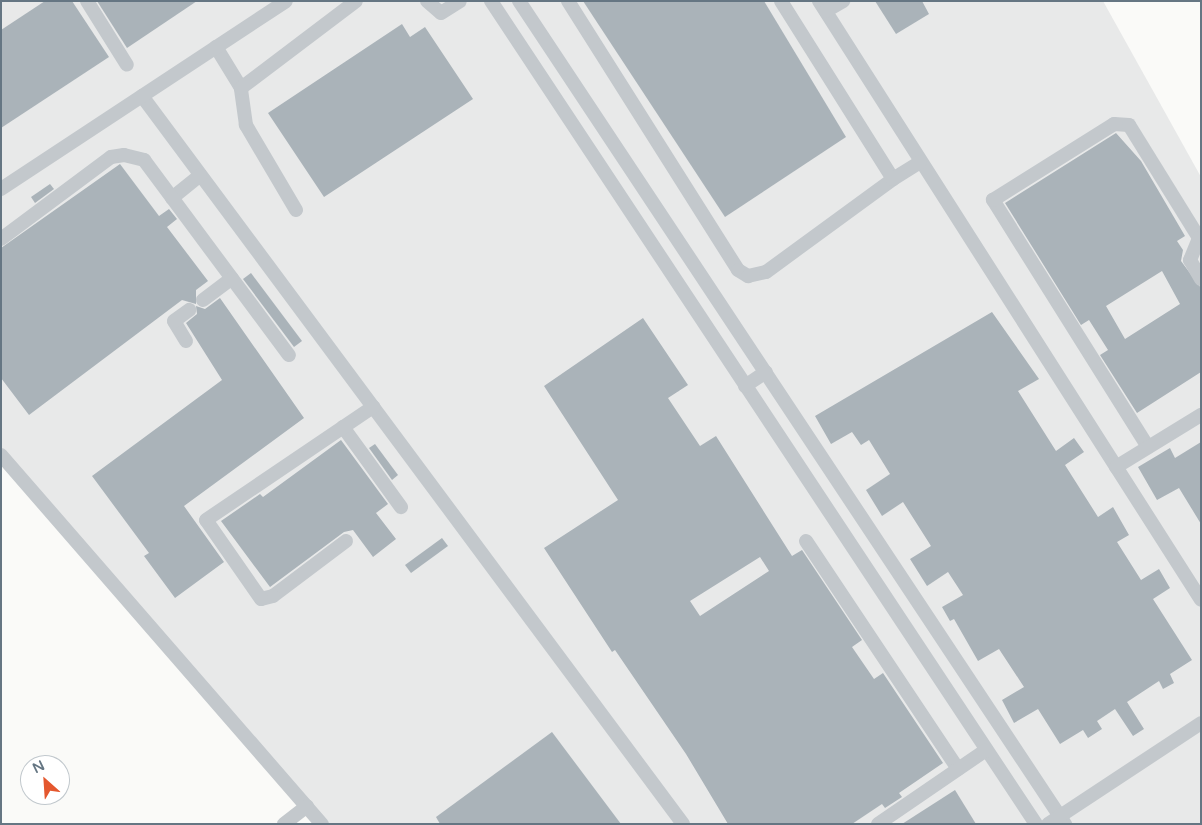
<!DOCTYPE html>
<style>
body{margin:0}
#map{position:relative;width:1202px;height:825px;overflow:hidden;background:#fafaf8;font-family:"Varela Round",sans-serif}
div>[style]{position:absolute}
.built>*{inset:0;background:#e8e9e9}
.building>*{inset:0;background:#aab3b9}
.minor>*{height:14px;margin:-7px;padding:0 7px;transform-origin:7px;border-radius:7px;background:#c3c8cc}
span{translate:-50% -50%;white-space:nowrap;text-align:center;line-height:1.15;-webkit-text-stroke:5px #fff;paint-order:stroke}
.frame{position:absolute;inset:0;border:2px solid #657683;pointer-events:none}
.north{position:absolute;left:20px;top:755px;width:50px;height:50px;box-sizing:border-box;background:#fff;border:1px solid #c1c8cd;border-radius:50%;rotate:334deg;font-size:14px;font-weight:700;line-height:20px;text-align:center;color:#657683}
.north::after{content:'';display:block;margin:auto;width:18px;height:22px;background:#e4572e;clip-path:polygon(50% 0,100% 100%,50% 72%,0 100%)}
</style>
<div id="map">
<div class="built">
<i style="clip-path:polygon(1px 1px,1103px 1px,1201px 177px,1201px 824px,321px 824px,1px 454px)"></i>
</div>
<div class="building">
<i style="clip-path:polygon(45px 1px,72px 1px,109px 57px,1px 128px,1px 30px)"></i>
<i style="clip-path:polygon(97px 1px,197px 1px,127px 48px)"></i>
<i style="clip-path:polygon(583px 1px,764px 1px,846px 137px,725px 217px)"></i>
<i style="clip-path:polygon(875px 1px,922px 1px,929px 14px,896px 34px)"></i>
<i style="clip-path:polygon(402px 24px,410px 37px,425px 27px,473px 99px,324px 197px,268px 113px)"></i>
<i style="clip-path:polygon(evenodd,1116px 133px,1141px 161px,1185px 236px,1177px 241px,1183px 250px,1181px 261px,1201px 288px,1201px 372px,1137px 413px,1100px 355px,1108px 350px,1089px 320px,1081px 325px,1005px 203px,1116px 133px,1162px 271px,1180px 304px,1125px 339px,1106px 306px,1162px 271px)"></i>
<i style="clip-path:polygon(120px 164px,159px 216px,169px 209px,177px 219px,167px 227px,208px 281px,196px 290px,196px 304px,182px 300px,29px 415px,1px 378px,1px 248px)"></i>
<i style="clip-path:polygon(50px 184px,54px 189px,35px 203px,31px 197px)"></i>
<i style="clip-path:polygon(251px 273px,302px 341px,294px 347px,243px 279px)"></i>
<i style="clip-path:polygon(220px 298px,304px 418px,184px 506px,224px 562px,175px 598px,144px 556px,149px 553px,92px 476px,222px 380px,186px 323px,197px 314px,196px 306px,205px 309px)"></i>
<i style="clip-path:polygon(992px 312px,1039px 379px,1018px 391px,1056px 451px,1074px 438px,1084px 452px,1065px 465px,1098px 517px,1113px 507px,1129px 535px,1117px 542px,1141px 580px,1159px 569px,1170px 588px,1153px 599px,1192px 660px,1170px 674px,1174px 683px,1163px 689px,1159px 681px,1127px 702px,1144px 729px,1133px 736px,1115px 709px,1097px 721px,1102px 729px,1088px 738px,1083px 730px,1060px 744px,1038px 709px,1014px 723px,1002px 700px,1024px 687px,999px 649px,978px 661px,954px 619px,950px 621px,942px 607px,963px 595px,948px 572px,927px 586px,910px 559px,931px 546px,903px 502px,882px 516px,866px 490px,890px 474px,869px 440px,861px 445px,852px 432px,831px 444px,815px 416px)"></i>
<i style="clip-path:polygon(evenodd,643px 318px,688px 385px,668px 398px,700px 446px,716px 436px,792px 556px,802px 550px,862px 640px,852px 647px,874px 679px,883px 673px,943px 763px,899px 793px,902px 797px,885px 808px,882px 804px,852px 824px,728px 824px,686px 754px,615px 650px,612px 652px,544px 548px,618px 500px,544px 386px,643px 318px,760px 557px,769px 571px,700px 616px,690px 601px,760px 557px)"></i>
<i style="clip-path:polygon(341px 440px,388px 504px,376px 513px,396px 539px,373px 557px,353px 530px,344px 532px,270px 587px,221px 521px,260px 494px,263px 497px)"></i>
<i style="clip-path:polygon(1201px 442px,1201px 524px,1179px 488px,1157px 500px,1138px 467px,1170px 448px,1175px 458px)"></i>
<i style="clip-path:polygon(375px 444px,398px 475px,392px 480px,369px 448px)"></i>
<i style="clip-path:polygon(442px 538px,448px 546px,411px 573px,405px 565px)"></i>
<i style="clip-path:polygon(552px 732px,621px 824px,440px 824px,436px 817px)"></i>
<i style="clip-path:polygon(955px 790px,976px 824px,902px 824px)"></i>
</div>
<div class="minor">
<i style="left:87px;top:1px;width:75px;rotate:58deg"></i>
<i style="left:427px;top:1px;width:18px;rotate:41deg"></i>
<i style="left:441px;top:13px;width:22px;rotate:-32deg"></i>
<i style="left:491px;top:1px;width:987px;rotate:56.49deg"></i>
<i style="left:519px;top:1px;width:988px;rotate:56.44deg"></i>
<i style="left:568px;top:1px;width:318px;rotate:57.7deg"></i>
<i style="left:738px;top:270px;width:12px;rotate:31deg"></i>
<i style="left:748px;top:276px;width:18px;rotate:-13deg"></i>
<i style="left:766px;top:272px;width:157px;rotate:-36.2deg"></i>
<i style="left:893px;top:179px;width:210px;rotate:-122.2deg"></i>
<i style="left:819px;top:1px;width:710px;rotate:57.47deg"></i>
<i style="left:826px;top:11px;width:20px;rotate:-30deg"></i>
<i style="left:216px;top:47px;width:48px;rotate:58.6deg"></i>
<i style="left:142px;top:96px;width:907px;rotate:53.38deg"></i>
<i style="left:893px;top:179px;width:31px;rotate:-32deg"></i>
<i style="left:1px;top:189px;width:341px;rotate:-33.4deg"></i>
<i style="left:172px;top:198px;width:36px;rotate:-39deg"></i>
<i style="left:296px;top:210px;width:99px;rotate:-120.5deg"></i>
<i style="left:246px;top:125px;width:37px;rotate:-98deg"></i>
<i style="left:241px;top:88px;width:144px;rotate:-37.1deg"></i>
<i style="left:1px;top:239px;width:137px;rotate:-36.7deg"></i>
<i style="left:111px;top:157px;width:13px;rotate:-9deg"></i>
<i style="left:124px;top:155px;width:21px;rotate:14deg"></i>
<i style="left:144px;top:160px;width:243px;rotate:53.4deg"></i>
<i style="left:203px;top:300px;width:36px;rotate:-37deg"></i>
<i style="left:186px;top:341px;width:23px;rotate:-121deg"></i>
<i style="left:174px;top:321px;width:19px;rotate:-36deg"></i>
<i style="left:745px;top:386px;width:25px;rotate:-34deg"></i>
<i style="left:343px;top:427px;width:99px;rotate:54.1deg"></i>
<i style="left:1148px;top:447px;width:292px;rotate:-122.1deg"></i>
<i style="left:993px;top:200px;width:143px;rotate:-32.1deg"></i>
<i style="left:1114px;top:124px;width:15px;rotate:4deg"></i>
<i style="left:1129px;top:125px;width:133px;rotate:58.2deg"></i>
<i style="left:1199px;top:238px;width:24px;rotate:112deg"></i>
<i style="left:1190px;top:260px;width:22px;rotate:60deg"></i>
<i style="left:1px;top:455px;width:489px;rotate:49deg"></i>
<i style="left:1116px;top:467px;width:100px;rotate:-31.5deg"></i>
<i style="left:346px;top:541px;width:91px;rotate:143deg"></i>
<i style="left:273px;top:596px;width:12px;rotate:166deg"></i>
<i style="left:261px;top:599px;width:96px;rotate:-124.8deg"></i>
<i style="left:206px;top:520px;width:202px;rotate:-34.1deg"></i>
<i style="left:806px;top:541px;width:274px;rotate:56.3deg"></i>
<i style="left:284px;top:824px;width:29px;rotate:-38deg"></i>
<i style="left:878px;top:824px;width:131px;rotate:-34.4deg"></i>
<i style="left:1048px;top:824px;width:183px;rotate:-33.4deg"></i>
</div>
<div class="frame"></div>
<div class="north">N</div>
</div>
